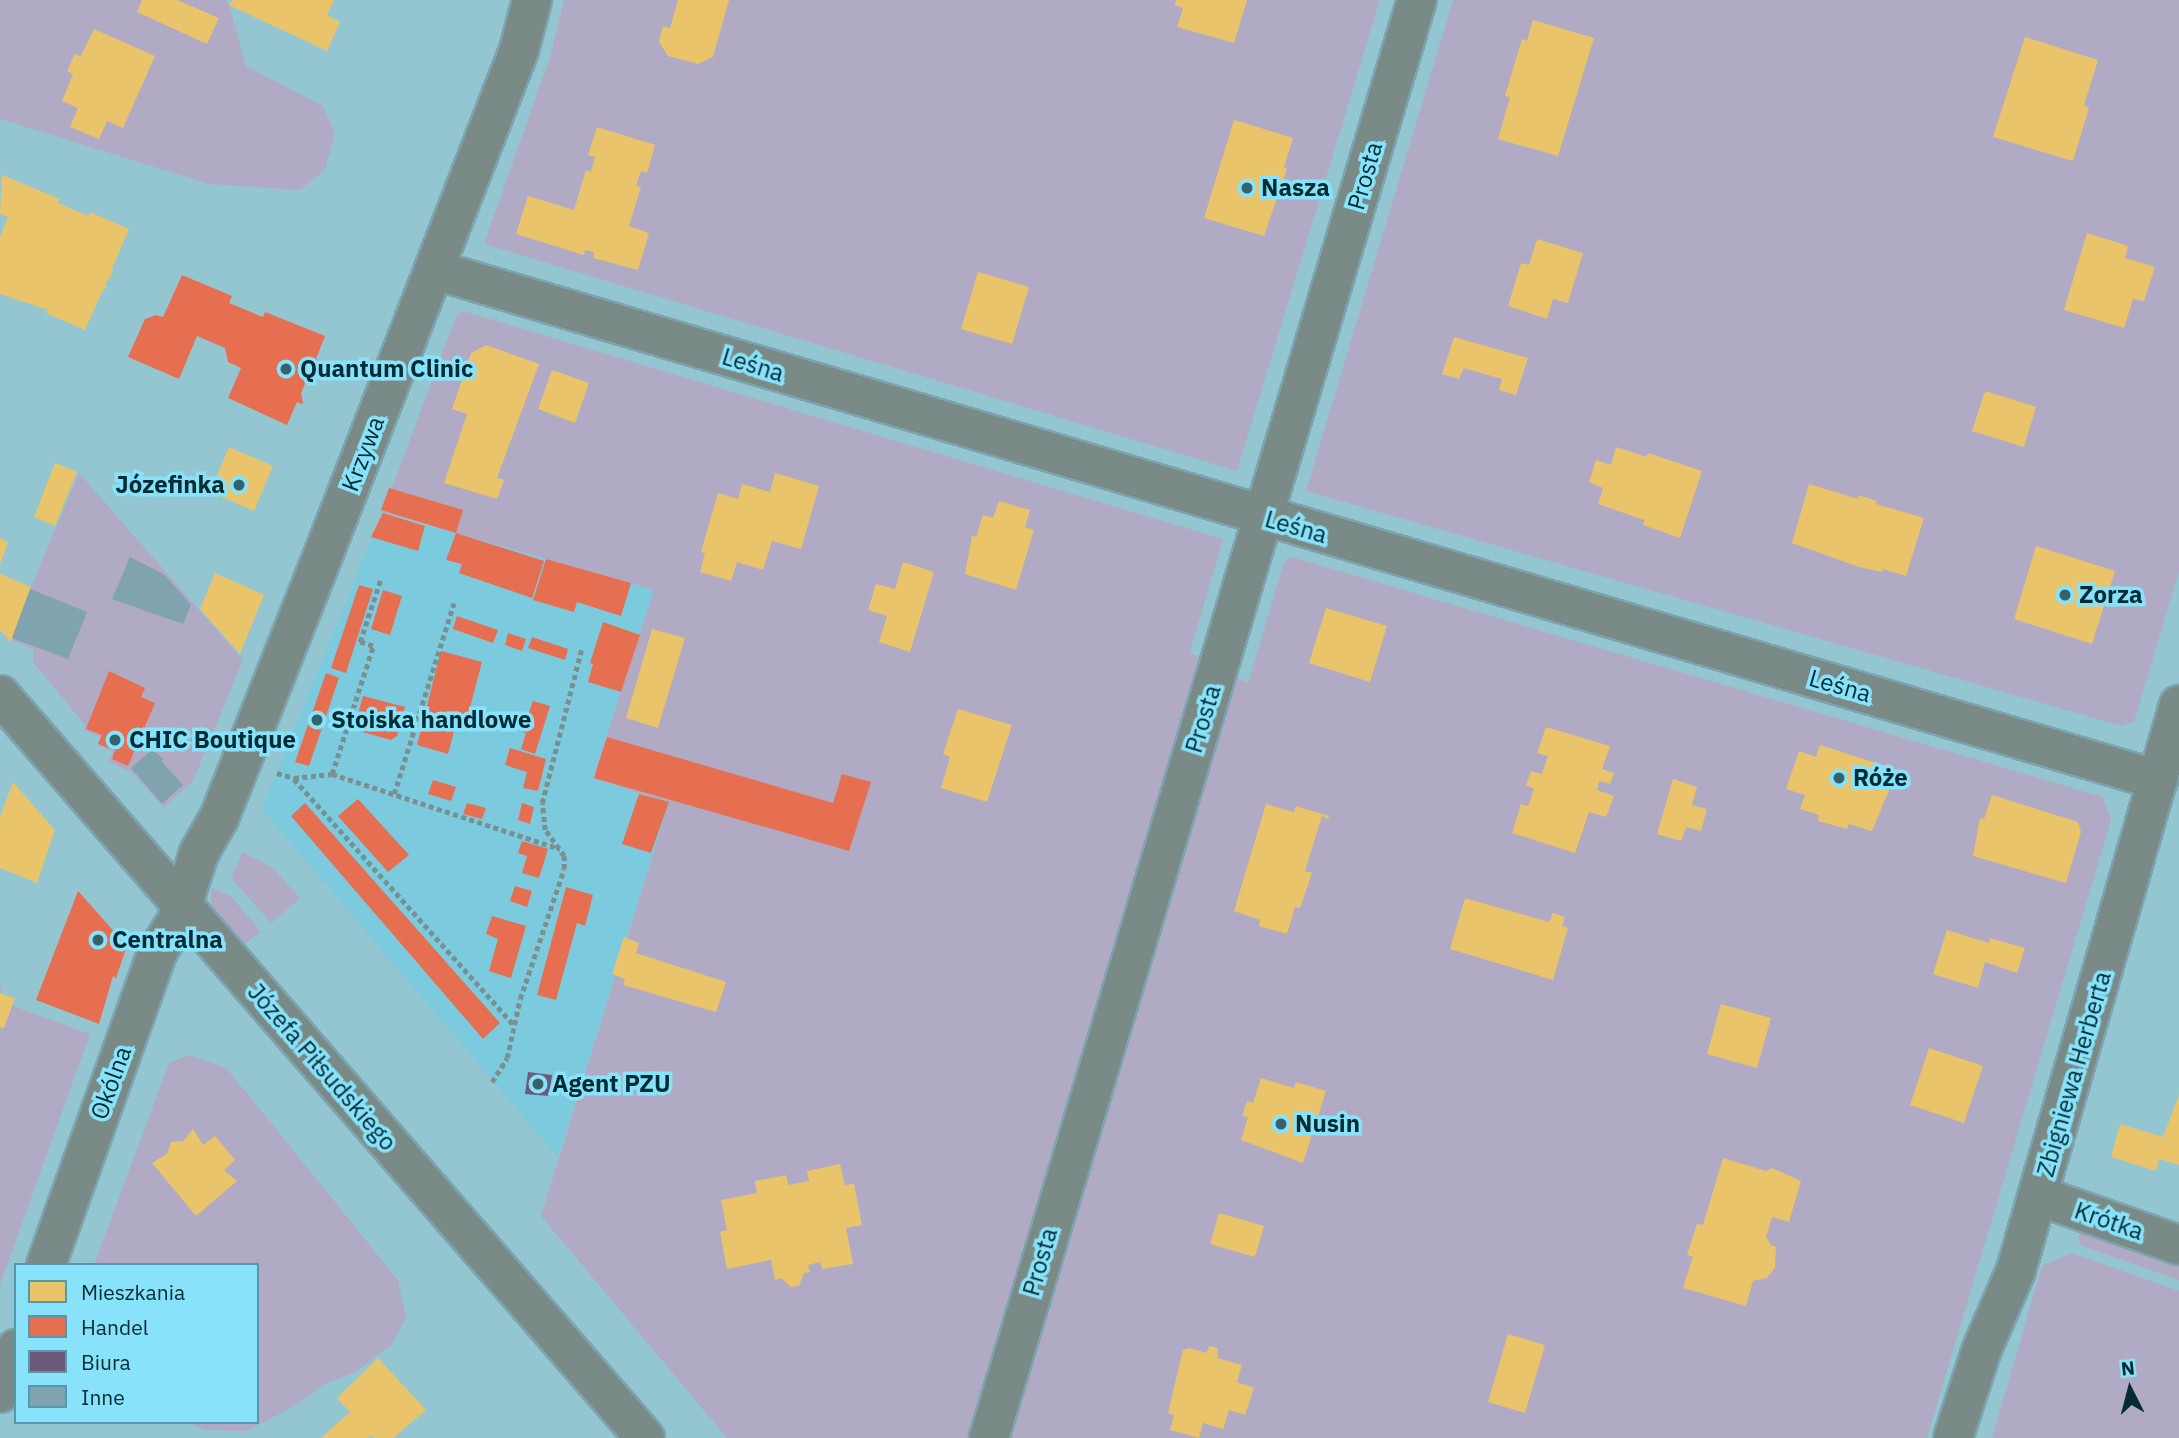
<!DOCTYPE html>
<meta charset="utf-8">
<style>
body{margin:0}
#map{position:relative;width:2179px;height:1438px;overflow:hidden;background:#94c6d2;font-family:"IBM Plex Sans",sans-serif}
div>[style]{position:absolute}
.built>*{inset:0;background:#7bcade}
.green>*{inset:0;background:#b1aac5}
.homes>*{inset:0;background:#e9c46a}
.shops>*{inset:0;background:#e76f51}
.offices>*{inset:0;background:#6d597a}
.building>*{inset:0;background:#80a3b0}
.path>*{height:4.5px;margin-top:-2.25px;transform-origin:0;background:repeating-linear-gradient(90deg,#7a8f8e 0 5px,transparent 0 8.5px)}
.roads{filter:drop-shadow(2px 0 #7ca4ae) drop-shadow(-2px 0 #7ca4ae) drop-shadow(0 2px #7ca4ae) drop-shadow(0 -2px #7ca4ae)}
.minor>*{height:38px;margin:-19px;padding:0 19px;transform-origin:19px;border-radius:19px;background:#7a8a86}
.dots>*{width:19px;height:19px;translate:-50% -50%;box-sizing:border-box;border:4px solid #88e2f9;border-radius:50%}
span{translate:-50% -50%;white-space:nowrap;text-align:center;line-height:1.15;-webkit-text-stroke:7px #88e2f9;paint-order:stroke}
.street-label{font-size:24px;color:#032c35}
.poi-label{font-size:24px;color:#032c35;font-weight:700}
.left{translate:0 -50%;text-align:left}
.right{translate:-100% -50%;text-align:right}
.legend{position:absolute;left:14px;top:1263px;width:245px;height:161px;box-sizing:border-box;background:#88e2f9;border:2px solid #5399ab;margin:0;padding:9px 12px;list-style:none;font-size:21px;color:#032c35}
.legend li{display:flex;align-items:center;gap:14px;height:35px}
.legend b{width:35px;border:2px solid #5399ab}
.north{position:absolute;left:2095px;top:1354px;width:70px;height:70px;-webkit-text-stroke:5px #88e2f9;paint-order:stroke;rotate:354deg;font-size:19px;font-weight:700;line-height:28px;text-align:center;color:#032c35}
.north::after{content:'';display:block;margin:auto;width:24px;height:32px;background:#032c35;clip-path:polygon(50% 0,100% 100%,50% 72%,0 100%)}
</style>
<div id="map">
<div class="built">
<i style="clip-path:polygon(382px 513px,654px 590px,592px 779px,669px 802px,558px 1157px,262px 809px)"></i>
</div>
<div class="green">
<i style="clip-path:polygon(0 0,225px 0,229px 4px,246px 66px,323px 106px,335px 133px,325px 170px,300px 190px,209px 184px,0 119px)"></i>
<i style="clip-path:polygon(564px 0,1380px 0,1237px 471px,484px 244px,551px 54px)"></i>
<i style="clip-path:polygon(1453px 0,2179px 0,2179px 571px,2134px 722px,2122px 726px,1306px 491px)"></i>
<i style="clip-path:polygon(463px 311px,1223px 539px,1190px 652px,1248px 683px,1284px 562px,1292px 557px,2103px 797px,2111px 820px,1927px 1438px,727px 1438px,541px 1216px,669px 803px,593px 778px,654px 590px,383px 512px,457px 314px)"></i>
<i style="clip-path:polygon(79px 473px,243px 660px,193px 781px,164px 807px,131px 772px,108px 762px,113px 751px,97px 745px,100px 737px,84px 730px,86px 726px,33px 662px,33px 649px,9px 639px)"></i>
<i style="clip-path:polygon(243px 852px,273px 868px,300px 898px,271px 923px,231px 878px)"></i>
<i style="clip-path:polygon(212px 888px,231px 896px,261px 932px,243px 945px,215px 914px,211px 900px)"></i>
<i style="clip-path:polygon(0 984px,5px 1003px,90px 1034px,0 1285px)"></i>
<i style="clip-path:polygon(189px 1055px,226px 1068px,251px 1098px,398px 1280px,406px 1319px,391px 1345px,356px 1372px,326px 1383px,293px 1407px,247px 1431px,204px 1430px,187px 1422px,257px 1422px,257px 1265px,94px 1265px,169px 1063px)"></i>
<i style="clip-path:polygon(2081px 1229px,2179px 1262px,2179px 1280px,2082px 1246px,2078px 1240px)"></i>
<i style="clip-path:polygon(2072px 1253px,2179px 1291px,2179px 1438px,1992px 1438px,2042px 1266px)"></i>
</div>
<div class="homes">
<i style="clip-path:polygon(142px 0,177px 0,219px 18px,207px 44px,137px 12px)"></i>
<i style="clip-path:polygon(232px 0,334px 0,327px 15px,340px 22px,327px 51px,229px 5px)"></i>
<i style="clip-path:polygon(678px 0,729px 0,713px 57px,698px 64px,668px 56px,659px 42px,663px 26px,670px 28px)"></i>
<i style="clip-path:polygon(1176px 0,1247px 0,1234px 43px,1177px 27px,1183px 8px,1175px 5px)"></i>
<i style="clip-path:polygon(1533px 20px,1594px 38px,1558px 156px,1498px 139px,1510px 97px,1505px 96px,1522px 39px,1527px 41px)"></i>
<i style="clip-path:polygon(94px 29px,155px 56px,123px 128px,107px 121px,99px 139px,70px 127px,78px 108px,62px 101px,73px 74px,67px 71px,75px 54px,81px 56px)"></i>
<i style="clip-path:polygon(2025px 37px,2098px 60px,2084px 105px,2089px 108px,2073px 161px,1993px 137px)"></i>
<i style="clip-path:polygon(1234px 120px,1293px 138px,1284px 167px,1287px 169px,1264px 236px,1204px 218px)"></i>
<i style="clip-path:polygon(597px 127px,655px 145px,647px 173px,641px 171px,636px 185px,641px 187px,629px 226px,649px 233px,638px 270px,593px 258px,594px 252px,585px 250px,584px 255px,516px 234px,528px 196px,574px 210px,586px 170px,591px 172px,595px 157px,588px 155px)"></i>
<i style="clip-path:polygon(2px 175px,60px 199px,58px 203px,88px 216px,90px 212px,129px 229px,112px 269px,113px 272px,105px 285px,107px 288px,103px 290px,85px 330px,46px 313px,48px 310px,0 294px,0 237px,8px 217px,0 214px)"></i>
<i style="clip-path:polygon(2087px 233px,2128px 246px,2125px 258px,2155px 267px,2144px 301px,2133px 299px,2124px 328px,2064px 310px)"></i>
<i style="clip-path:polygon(1537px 239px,1583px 253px,1568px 303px,1553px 299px,1547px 319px,1508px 306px,1521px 263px,1529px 265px)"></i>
<i style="clip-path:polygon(978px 272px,1029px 287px,1012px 344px,961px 329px)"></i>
<i style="clip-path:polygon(1454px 337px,1528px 358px,1516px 395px,1499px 390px,1502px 379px,1464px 368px,1459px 379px,1442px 374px)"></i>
<i style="clip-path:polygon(486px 345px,539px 364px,497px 478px,504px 480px,497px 499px,444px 483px,467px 414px,452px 409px,471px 353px)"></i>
<i style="clip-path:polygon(552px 370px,589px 383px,575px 423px,538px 409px)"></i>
<i style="clip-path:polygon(1985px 391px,2036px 407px,2024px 447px,1972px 431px)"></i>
<i style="clip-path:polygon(229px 447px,273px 466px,254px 511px,210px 492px)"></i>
<i style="clip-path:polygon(1616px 447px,1647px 457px,1648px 453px,1702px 471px,1680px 538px,1643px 525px,1644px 520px,1598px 504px,1603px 488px,1589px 482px,1596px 460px,1611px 465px)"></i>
<i style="clip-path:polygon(55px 463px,77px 472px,55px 526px,34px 517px)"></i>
<i style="clip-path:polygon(775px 473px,819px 486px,801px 549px,772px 541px,763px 570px,737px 562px,731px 581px,700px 572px,705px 553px,701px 552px,718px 493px,738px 499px,742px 484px,770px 492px)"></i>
<i style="clip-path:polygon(1809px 484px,1858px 499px,1858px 495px,1877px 501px,1876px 504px,1924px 518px,1906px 576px,1883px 569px,1882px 572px,1859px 567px,1792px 543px)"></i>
<i style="clip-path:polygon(999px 501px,1030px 510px,1025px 527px,1034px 530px,1016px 590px,965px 574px,972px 536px,976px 537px,983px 515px,993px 518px)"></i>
<i style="clip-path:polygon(0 538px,8px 542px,0 564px)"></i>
<i style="clip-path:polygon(2036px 546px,2115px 571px,2092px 644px,2014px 619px)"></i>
<i style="clip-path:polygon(903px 562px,934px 572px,910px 652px,879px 642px,887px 616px,868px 610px,876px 584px,895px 589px)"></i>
<i style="clip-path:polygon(215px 573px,264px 595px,240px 654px,200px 609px)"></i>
<i style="clip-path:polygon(0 574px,31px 587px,11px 642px,0 630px)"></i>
<i style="clip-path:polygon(1326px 608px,1387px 626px,1370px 682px,1309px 663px)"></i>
<i style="clip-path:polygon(652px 629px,685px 638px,658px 728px,626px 718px)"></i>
<i style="clip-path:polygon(958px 709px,1012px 725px,987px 802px,941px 788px,950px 757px,943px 754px)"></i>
<i style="clip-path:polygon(1546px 727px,1610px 746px,1602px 769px,1614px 773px,1610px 784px,1599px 781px,1597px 790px,1614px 796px,1606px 817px,1589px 812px,1575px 853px,1512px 833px,1521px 804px,1528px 806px,1534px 789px,1526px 785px,1531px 771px,1542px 774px,1548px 756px,1537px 753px)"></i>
<i style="clip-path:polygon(1820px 745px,1892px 768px,1886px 789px,1889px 790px,1872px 831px,1849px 824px,1847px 829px,1818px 821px,1819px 815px,1800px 809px,1805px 795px,1786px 789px,1799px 751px,1816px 757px)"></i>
<i style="clip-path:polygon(1673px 779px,1697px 787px,1692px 805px,1707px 809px,1701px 831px,1686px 827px,1681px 841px,1657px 834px)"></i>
<i style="clip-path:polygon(13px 782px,55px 830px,37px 883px,0 868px,0 817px)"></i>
<i style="clip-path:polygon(1992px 795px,2078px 822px,2081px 832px,2066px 883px,1973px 856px,1980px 818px,1984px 819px)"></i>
<i style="clip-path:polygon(1266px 804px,1294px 812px,1296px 806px,1329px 816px,1328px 819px,1322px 816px,1305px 871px,1312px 873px,1300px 908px,1295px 907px,1287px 934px,1259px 926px,1260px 920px,1234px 911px)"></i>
<i style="clip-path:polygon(1465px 898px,1549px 922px,1553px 913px,1565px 917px,1562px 926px,1568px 928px,1553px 980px,1450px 949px)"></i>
<i style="clip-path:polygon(1947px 930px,1989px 943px,1990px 938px,2025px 948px,2017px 973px,1985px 962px,1978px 988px,1933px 974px)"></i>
<i style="clip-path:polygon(624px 937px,639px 943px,636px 953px,726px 982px,716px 1012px,623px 985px,625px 979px,612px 974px)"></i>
<i style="clip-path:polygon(0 993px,15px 998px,4px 1028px,0 1027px)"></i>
<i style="clip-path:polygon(1721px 1004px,1771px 1018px,1757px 1068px,1707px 1054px)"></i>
<i style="clip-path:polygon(1929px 1048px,1983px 1066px,1964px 1123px,1910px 1105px)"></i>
<i style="clip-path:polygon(1261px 1078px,1294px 1088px,1296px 1082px,1326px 1091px,1303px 1163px,1241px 1140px,1248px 1117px,1242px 1116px,1247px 1101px,1253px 1103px)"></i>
<i style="clip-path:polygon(2179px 1095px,2179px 1165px,2159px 1159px,2156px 1171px,2111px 1157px,2120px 1124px,2163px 1137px)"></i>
<i style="clip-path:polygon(193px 1129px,203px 1145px,215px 1136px,235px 1160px,224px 1170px,237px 1181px,196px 1216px,152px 1163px,167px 1154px,171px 1142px,183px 1141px)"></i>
<i style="clip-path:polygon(1723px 1158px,1766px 1171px,1772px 1168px,1801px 1181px,1789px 1222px,1772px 1217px,1766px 1237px,1771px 1245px,1776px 1247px,1775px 1268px,1767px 1278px,1753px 1281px,1746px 1306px,1683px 1288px,1693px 1257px,1687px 1255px,1697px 1224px,1703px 1225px)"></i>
<i style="clip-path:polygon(840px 1164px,845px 1185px,854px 1184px,862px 1225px,846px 1228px,853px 1264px,822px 1269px,820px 1262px,808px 1265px,810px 1272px,804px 1273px,799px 1286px,791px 1287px,781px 1278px,775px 1280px,771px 1260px,727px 1269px,720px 1232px,727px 1230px,721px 1200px,757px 1193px,755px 1181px,786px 1175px,788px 1185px,809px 1181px,807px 1171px)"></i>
<i style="clip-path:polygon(1219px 1213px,1264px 1226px,1255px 1257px,1210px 1244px)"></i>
<i style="clip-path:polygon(1508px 1334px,1545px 1345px,1525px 1413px,1488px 1402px)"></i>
<i style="clip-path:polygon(1209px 1346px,1218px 1348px,1217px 1358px,1242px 1365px,1237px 1382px,1254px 1388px,1245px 1415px,1229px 1410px,1223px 1429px,1203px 1423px,1199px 1438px,1170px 1430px,1174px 1415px,1168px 1413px,1183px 1350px,1189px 1348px,1207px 1353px)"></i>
<i style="clip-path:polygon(378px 1358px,426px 1410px,393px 1438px,374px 1438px,371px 1435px,367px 1438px,321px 1438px,350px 1412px,337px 1398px)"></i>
</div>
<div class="shops">
<i style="clip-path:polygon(182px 275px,232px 296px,229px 303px,263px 317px,265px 312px,325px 336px,316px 359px,321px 361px,320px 364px,312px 367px,301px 393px,303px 402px,302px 404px,297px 402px,287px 425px,228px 398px,241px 368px,228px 362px,225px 348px,197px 336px,179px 379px,128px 357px,145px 319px,156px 315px,163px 317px)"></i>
<i style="clip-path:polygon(389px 488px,463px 510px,456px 533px,381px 510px)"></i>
<i style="clip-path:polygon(383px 513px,425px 526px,418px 551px,371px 537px)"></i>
<i style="clip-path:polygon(456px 533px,544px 561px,532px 598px,459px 573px,462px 564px,446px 560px)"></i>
<i style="clip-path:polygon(546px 559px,631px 583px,621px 616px,577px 602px,574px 612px,533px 600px)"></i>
<i style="clip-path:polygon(359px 585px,373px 589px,346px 673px,331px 668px)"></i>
<i style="clip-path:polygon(383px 590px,402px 596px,390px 635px,371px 629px)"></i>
<i style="clip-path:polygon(457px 616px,498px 630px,493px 643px,453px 629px)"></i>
<i style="clip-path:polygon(603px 622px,640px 635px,621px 692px,588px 682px,593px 664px,590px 663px)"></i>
<i style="clip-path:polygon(508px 633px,526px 639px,522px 651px,505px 645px)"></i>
<i style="clip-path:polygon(532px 637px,568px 649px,565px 660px,528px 648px)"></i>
<i style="clip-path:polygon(441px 651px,482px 662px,466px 723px,457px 720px,448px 754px,417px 745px)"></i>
<i style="clip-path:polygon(109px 671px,145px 688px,141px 697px,155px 703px,128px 766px,112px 759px,115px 750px,98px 744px,102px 735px,86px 729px)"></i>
<i style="clip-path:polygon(326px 673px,339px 678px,309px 766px,295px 762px)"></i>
<i style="clip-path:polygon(363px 696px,405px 707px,397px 736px,391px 740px,359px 731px,355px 725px)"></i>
<i style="clip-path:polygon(533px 701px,550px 706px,535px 754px,521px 749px,526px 733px,522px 732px)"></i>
<i style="clip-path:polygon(607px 737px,833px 803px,842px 774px,871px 782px,849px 851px,594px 778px)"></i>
<i style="clip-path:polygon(510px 748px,546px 759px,538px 791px,523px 788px,527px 772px,505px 765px)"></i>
<i style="clip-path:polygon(433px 780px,456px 787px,451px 801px,428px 794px)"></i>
<i style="clip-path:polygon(639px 794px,669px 802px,651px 853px,622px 844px)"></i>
<i style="clip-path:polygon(358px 799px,409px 855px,388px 872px,338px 816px)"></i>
<i style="clip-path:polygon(305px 803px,500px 1023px,483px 1039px,291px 816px)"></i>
<i style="clip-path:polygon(467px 803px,486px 808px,482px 819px,463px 814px)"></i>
<i style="clip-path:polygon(522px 803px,534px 807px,530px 824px,518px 820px)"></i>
<i style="clip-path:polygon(522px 841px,548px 849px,539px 878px,522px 873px,527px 856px,518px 853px)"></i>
<i style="clip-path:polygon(515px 886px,532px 891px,527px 907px,510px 901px)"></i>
<i style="clip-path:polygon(566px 887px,593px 895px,585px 926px,577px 923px,556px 1000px,537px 995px)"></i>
<i style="clip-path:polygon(78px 891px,127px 946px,116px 978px,113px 976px,99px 1024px,36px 1000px)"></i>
<i style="clip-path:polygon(492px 916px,526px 926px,511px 978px,489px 971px,498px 939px,486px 934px)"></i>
</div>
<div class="offices">
<i style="clip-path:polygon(528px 1072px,552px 1075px,549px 1096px,525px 1094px)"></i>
</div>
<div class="building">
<i style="clip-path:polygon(130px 557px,165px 575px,191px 605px,183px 624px,112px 599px)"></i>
<i style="clip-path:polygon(30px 589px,87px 612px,68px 659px,12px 638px)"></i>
<i style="clip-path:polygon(152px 750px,164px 759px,161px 761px,183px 785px,162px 804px,131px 768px)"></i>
</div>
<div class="path">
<i style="left:277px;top:773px;width:18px;rotate:16deg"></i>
<i style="left:294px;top:778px;width:38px;rotate:-6deg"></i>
<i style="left:332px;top:774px;width:240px;rotate:18.2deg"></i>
<i style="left:332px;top:774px;width:134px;rotate:-72.2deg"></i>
<i style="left:373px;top:646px;width:14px;rotate:-163deg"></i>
<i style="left:360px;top:642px;width:67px;rotate:-71.8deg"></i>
<i style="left:294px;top:779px;width:329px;rotate:48.2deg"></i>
<i style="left:394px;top:794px;width:200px;rotate:-72.6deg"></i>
<i style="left:492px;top:1082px;width:28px;rotate:-58deg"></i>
<i style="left:507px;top:1058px;width:60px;rotate:-77.6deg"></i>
<i style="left:520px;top:999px;width:137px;rotate:-71.3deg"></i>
<i style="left:564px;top:869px;width:13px;rotate:-90deg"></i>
<i style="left:564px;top:856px;width:32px;rotate:-126deg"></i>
<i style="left:545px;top:830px;width:27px;rotate:-96deg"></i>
<i style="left:542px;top:803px;width:161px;rotate:-75.6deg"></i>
</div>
<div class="roads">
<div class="minor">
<i style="left:435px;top:270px;width:1797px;rotate:16.49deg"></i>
<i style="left:0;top:695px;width:984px;rotate:49.04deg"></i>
<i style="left:2039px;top:1196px;width:148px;rotate:19.3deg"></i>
<i style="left:46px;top:1265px;width:333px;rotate:-70.4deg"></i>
<i style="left:158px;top:951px;width:36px;rotate:-58deg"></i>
<i style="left:177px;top:921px;width:71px;rotate:-72.1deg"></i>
<i style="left:199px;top:853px;width:40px;rotate:-60.3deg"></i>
<i style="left:219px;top:818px;width:280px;rotate:-68.4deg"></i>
<i style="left:322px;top:558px;width:545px;rotate:-68.8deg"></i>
<i style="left:519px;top:50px;width:52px;rotate:-75.4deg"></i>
<i style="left:0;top:1393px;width:47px;rotate:-70deg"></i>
<i style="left:989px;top:1438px;width:1500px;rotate:-73.43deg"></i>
<i style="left:1953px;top:1438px;width:94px;rotate:-72deg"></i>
<i style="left:1982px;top:1349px;width:86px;rotate:-66.7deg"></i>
<i style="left:2016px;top:1270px;width:588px;rotate:-73.91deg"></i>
</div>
</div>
<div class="dots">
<i style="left:1247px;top:188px;background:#36626c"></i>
<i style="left:286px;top:369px;background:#36626c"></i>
<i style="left:239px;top:485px;background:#36626c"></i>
<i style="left:2065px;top:595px;background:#36626c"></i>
<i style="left:317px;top:720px;background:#36626c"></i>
<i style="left:115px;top:740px;background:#36626c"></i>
<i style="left:1839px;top:778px;background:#36626c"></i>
<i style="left:98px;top:940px;background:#36626c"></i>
<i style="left:538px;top:1084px;background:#36626c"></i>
<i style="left:1281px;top:1124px;background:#36626c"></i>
</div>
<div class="street-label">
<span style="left:1365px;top:176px;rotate:-74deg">Prosta</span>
<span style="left:753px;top:365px;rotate:17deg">Leśna</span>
<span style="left:363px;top:454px;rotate:-69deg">Krzywa</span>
<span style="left:1296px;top:527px;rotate:16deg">Leśna</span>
<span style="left:1840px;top:686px;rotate:16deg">Leśna</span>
<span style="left:1203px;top:719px;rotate:-73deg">Prosta</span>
<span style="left:322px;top:1067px;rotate:49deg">Józefa Piłsudskiego</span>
<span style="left:2074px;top:1074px;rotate:-74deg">Zbigniewa Herberta</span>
<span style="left:111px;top:1083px;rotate:-70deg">Okólna</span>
<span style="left:2109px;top:1221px;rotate:19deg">Krótka</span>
<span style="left:1040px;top:1262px;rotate:-74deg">Prosta</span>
</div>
<div class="poi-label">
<span class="left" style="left:1261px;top:188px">Nasza</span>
<span class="left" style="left:300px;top:369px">Quantum Clinic</span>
<span class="right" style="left:225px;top:485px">Józefinka</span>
<span class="left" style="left:2079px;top:595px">Zorza</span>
<span class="left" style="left:331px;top:720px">Stoiska handlowe</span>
<span class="left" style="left:129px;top:740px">CHIC Boutique</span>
<span class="left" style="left:1853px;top:778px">Róże</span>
<span class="left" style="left:112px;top:940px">Centralna</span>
<span class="left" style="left:552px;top:1084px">Agent PZU</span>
<span class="left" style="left:1295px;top:1124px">Nusin</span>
</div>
<ul class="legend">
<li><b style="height:19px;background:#e9c46a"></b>Mieszkania</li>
<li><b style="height:19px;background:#e76f51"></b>Handel</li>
<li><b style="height:19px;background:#6d597a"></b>Biura</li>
<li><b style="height:19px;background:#80a3b0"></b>Inne</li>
</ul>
<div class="north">N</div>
</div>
